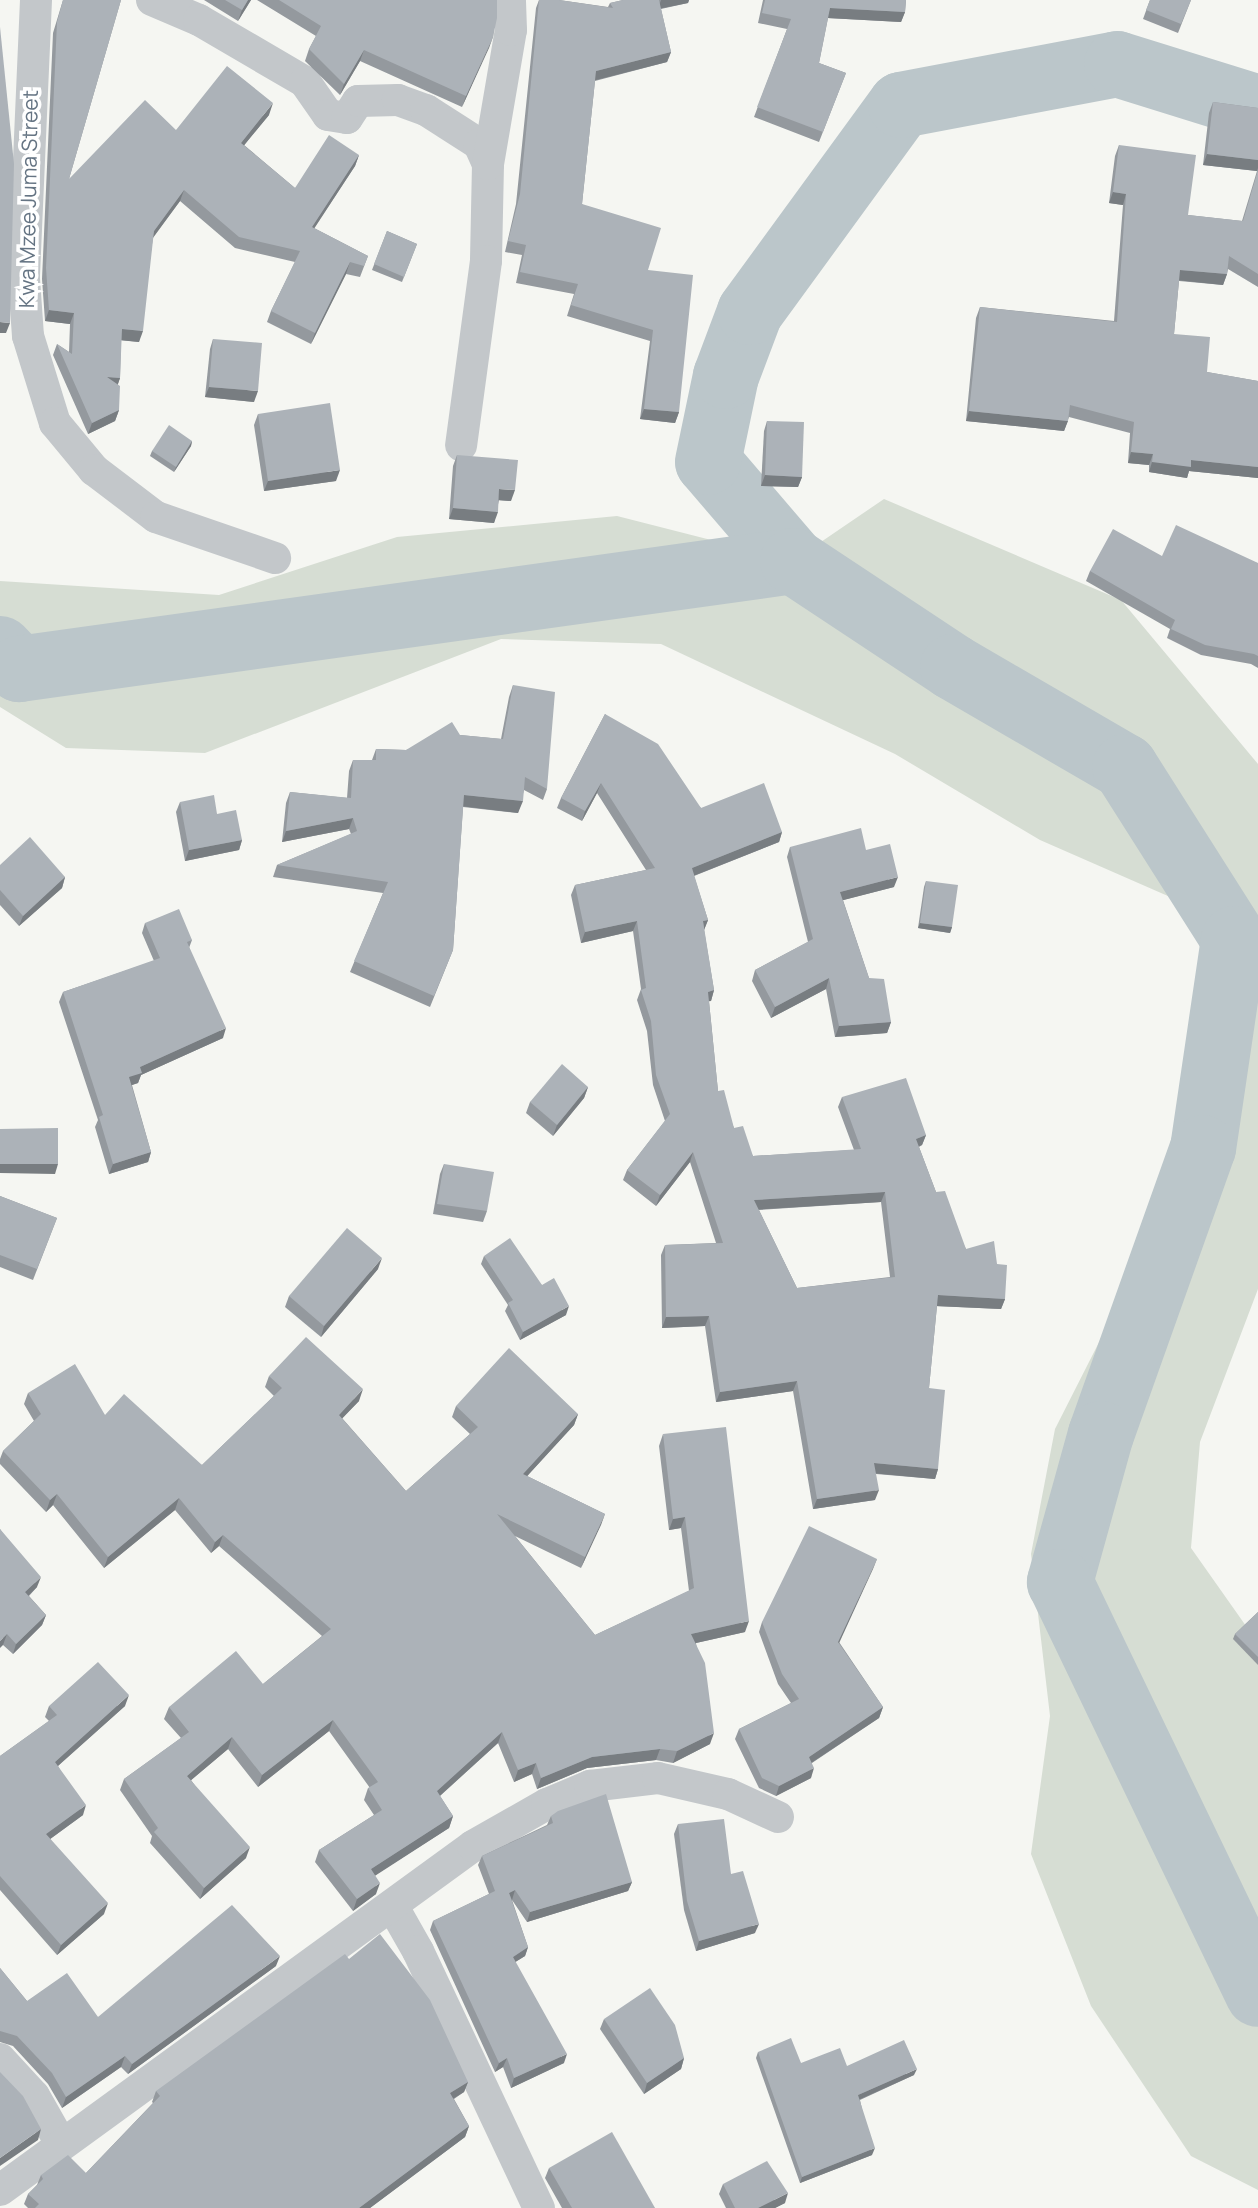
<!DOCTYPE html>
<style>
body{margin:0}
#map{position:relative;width:1258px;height:2208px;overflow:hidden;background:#f5f6f2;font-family:Manrope,sans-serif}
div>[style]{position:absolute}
.green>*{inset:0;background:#d6ddd3}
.river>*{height:66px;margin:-33px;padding:0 33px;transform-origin:33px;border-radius:33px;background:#bbc6ca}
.minor>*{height:32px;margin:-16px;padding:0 16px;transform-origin:16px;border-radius:16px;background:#c3c7ca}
.wall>*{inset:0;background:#94999e}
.shaded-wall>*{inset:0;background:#787d81}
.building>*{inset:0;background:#acb2b8}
span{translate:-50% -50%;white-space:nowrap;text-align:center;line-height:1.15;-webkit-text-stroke:7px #fff;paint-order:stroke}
.street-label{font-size:21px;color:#657483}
</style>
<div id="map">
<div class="green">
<i style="clip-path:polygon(884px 499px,1121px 600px,1258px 764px,1258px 1289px,1200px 1442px,1191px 1548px,1258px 1643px,1258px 2190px,1191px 2156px,1091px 2006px,1031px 1854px,1050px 1716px,1031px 1554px,1055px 1429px,1159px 1224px,1224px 1016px,1193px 907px,1040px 840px,895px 754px,661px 644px,501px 639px,205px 753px,66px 748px,0 707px,0 581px,219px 595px,397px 537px,617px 516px,793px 561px)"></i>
</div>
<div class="river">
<i style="left:793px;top:561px;width:130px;rotate:-130.6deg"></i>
<i style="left:708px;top:462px;width:88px;rotate:-78.2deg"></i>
<i style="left:726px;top:376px;width:68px;rotate:-69.4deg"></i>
<i style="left:750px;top:312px;width:256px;rotate:-53.9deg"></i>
<i style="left:901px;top:105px;width:220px;rotate:-10.7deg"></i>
<i style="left:1117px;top:64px;width:148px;rotate:17.3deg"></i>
<i style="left:0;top:649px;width:28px;rotate:46deg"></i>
<i style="left:19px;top:669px;width:781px;rotate:-7.94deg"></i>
<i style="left:793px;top:561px;width:192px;rotate:33.5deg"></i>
<i style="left:953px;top:667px;width:199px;rotate:30.2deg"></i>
<i style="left:1125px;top:767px;width:204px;rotate:57.6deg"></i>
<i style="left:1234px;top:939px;width:211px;rotate:98.4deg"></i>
<i style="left:1203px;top:1148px;width:304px;rotate:109.6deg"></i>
<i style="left:1101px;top:1434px;width:154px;rotate:105.5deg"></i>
<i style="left:1060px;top:1582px;width:457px;rotate:64.3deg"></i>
</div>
<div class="minor">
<i style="left:36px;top:0;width:279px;rotate:92.5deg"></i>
<i style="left:24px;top:279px;width:57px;rotate:86deg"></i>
<i style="left:28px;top:336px;width:91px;rotate:72.8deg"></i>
<i style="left:55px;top:423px;width:61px;rotate:50.3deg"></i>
<i style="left:94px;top:470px;width:78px;rotate:37.2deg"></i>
<i style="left:156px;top:517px;width:126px;rotate:19deg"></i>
<i style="left:152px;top:0;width:51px;rotate:23.1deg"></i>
<i style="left:199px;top:20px;width:123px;rotate:30.3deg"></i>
<i style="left:305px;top:82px;width:40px;rotate:55.1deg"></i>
<i style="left:328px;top:115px;width:19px;rotate:9deg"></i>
<i style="left:347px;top:118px;width:20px;rotate:-57deg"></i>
<i style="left:358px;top:101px;width:40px;rotate:-1.4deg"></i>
<i style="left:398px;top:100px;width:30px;rotate:20deg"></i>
<i style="left:426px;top:110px;width:63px;rotate:32.7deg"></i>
<i style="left:479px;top:144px;width:22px;rotate:66deg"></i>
<i style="left:488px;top:164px;width:97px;rotate:91.2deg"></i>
<i style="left:486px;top:261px;width:186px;rotate:97.7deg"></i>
<i style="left:488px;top:164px;width:136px;rotate:-80.3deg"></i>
<i style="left:511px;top:30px;width:30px;rotate:-92deg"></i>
<i style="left:393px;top:1907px;width:51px;rotate:60.4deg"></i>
<i style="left:418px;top:1951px;width:284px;rotate:64.8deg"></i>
<i style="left:0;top:2059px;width:50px;rotate:47.4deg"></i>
<i style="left:34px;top:2096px;width:53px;rotate:60.5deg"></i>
<i style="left:0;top:2190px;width:585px;rotate:-36.03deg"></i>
<i style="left:473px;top:1846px;width:85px;rotate:-29.6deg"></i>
<i style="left:547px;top:1804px;width:47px;rotate:-22.7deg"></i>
<i style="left:590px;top:1786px;width:68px;rotate:-6.7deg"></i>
<i style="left:658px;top:1778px;width:72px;rotate:12.9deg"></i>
<i style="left:728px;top:1794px;width:55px;rotate:24.7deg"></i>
</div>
<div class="wall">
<i style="clip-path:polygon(63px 0,121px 0,69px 179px,176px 130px,269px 115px,244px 145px,295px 188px,359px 155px,355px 166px,314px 228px,368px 256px,360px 277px,346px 274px,311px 344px,267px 322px,271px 311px,295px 262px,235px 248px,180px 201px,153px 237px,139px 342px,121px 340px,120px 378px,118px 384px,119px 410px,115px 421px,88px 434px,53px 355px,57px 344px,69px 352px,70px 324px,45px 321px,42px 279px,53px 33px)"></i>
<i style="clip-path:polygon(204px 0,251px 0,238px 21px)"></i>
<i style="clip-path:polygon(257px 0,497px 0,493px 37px,462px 107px,360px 61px,340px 95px,305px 61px,309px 49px,316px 36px)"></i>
<i style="clip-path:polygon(539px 0,559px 0,608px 7px,610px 3px,623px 0,689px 0,688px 3px,661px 9px,671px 52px,667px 62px,595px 81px,582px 204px,648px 270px,679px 412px,675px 423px,640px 419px,650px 341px,567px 316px,574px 294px,516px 283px,522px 255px,505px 252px,516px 204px,536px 8px)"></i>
<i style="clip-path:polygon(763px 0,906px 0,905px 12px,901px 22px,828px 18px,819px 63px,846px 73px,819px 142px,754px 117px,787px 29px,758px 23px)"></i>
<i style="clip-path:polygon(1150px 0,1191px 0,1178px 33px,1143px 19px)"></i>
<i style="clip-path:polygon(1213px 102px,1258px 108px,1258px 287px,1228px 269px,1227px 274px,1223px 285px,1179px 281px,1174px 334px,1207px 372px,1258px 381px,1258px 478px,1189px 471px,1187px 478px,1149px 472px,1149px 465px,1128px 463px,1130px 433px,1069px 417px,1064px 431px,966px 421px,976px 318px,980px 307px,1114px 321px,1123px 205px,1109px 203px,1115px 156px,1119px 145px,1188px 215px,1242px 221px,1257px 171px,1203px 165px,1209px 113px)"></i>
<i style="clip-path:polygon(387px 231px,417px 244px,402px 282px,372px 270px)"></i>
<i style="clip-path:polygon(213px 339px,254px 402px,205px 397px,210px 349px)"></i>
<i style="clip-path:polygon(258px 414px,336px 481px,264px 491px,254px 425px)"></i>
<i style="clip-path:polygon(767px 421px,802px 477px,798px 487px,761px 486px,764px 431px)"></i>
<i style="clip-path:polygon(192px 441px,191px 446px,174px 472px,150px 456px,152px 451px)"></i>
<i style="clip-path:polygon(457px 455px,511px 501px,499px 500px,494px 523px,449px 519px,453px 466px)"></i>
<i style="clip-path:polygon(1162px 556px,1258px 563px,1258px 668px,1251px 664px,1201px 655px,1167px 638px,1170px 629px,1086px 581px,1090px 571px)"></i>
<i style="clip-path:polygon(513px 685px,547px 789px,543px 800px,524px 790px,518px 813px,463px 807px,453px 950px,430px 1007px,350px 972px,383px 893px,273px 877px,277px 865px,351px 834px,349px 829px,282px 842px,286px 803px,290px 792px,347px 798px,349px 771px,353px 760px,372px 760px,376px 749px,406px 750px,460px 735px,501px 739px,509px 697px)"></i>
<i style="clip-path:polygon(evenodd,605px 714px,701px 808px,782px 832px,779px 842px,694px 876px,708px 920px,704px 930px,714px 990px,711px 1001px,709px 1001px,718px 1091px,734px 1128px,753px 1156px,854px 1150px,838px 1107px,842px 1097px,926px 1135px,922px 1145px,919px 1147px,936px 1192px,966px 1249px,997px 1264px,1005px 1299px,1001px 1309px,937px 1306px,929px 1388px,938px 1469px,935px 1479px,876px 1474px,875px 1500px,813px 1509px,793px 1391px,716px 1402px,705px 1326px,662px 1328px,661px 1255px,665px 1245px,716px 1243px,690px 1162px,656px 1206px,623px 1180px,627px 1170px,665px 1121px,653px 1085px,647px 1031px,637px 1000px,641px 989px,633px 931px,581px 943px,571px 895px,575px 885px,646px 870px,597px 793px,582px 821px,557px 808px,561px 798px,605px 714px,881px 1202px,890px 1277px,797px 1288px,759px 1210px,881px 1202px)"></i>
<i style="clip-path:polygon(180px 802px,217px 814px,242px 840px,239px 850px,185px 861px,176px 812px)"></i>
<i style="clip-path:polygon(790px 847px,866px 850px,894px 887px,843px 900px,869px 978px,891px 1022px,887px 1033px,835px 1037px,826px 989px,771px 1018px,752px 981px,755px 970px,808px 942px,787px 857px)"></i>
<i style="clip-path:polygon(0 865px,65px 877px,62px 888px,19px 926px,0 905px)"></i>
<i style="clip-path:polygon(926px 881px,952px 927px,950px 933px,918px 928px,924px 887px)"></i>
<i style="clip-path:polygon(145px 923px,192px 940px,189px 948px,223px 1038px,141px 1075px,138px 1083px,132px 1085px,151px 1152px,148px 1162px,109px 1174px,95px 1127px,98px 1120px,59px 1002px,63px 992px,154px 961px,142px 933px)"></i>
<i style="clip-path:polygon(588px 1087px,584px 1098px,553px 1136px,526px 1113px,530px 1102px)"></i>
<i style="clip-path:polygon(444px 1164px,487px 1211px,483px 1222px,433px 1214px,440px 1174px)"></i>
<i style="clip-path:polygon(0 1196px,57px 1218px,33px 1280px,0 1267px)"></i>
<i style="clip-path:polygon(484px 1256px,542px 1285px,566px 1315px,520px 1340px,505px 1311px,508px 1305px,481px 1264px)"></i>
<i style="clip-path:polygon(378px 1269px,321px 1337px,285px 1307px,289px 1296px)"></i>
<i style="clip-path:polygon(269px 1376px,359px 1401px,342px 1418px,406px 1491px,470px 1434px,452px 1417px,456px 1406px,578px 1414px,574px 1425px,527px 1476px,605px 1514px,581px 1568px,515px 1536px,595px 1635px,689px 1591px,681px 1528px,669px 1530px,659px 1446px,663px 1434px,745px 1632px,696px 1643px,710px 1744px,673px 1763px,656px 1760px,587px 1768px,537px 1789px,532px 1774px,514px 1782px,498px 1743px,440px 1796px,453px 1816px,449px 1828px,375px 1875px,376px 1894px,353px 1911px,315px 1862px,319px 1850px,374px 1815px,364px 1800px,368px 1788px,370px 1788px,329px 1731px,258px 1787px,228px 1749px,191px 1780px,246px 1858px,200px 1899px,150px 1843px,152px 1836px,120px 1790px,124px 1779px,181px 1738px,164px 1719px,169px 1707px,263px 1684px,322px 1636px,219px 1546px,211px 1553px,175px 1510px,104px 1568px,53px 1505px,46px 1512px,0 1464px,0 1459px,3px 1451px,34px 1421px,24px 1404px,28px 1393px,105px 1415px,202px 1465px,274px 1396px,265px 1387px)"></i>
<i style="clip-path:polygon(0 1529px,37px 1587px,29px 1596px,46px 1615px,42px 1625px,13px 1654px,3px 1645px)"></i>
<i style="clip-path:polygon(877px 1559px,839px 1642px,883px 1707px,879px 1718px,812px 1763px,811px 1778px,776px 1796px,759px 1788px,735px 1739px,739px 1729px,791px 1703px,778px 1684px,759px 1632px,762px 1622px)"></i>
<i style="clip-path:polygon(1258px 1612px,1258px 1665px,1233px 1639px,1235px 1634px)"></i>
<i style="clip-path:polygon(49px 1706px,125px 1706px,58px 1766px,83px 1815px,50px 1839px,104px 1914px,57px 1955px,0 1890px,0 1756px,49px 1721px,45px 1717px)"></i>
<i style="clip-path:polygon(551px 1816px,632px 1882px,628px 1891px,527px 1922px,512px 1900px,528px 1947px,525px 1956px,515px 1962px,564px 2063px,511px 2088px,503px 2067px,495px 2072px,430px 1930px,433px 1921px,489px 1894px,478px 1865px,482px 1856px,547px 1825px)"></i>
<i style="clip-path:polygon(678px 1824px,731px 1874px,755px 1933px,696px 1951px,684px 1910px,674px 1834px)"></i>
<i style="clip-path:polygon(276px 1966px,128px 2074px,121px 2067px,62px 2108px,48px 2084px,13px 2046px,0 2042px,0 1968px,27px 2001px,98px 2017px)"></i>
<i style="clip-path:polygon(604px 2019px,684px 2058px,681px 2069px,644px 2094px,600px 2029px)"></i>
<i style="clip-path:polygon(758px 2052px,801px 2063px,847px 2066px,914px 2075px,860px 2100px,872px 2155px,800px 2183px,756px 2058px)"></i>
<i style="clip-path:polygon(468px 2082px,464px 2092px,454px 2099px,469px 2126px,465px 2137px,370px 2208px,28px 2208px,24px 2204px,28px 2194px,37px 2185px,41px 2175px,86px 2173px,153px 2103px,152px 2102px,156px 2091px)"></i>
<i style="clip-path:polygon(549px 2168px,655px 2208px,562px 2208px,545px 2178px)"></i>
<i style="clip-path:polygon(723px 2184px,785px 2203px,775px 2208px,726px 2208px,719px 2194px)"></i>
</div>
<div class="shaded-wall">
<i style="clip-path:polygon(248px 0,251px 0,238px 21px,242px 10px)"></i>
<i style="clip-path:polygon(661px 0,689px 0,688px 3px,658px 9px)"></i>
<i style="clip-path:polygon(830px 8px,905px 12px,901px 22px,827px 18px)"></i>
<i style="clip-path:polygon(493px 37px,489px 48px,462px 107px,466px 96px)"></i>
<i style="clip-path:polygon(364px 50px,360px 61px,340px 95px,344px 84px)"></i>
<i style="clip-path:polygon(671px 52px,667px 62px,592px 81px,596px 71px)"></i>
<i style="clip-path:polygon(273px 103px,269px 115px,237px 154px,241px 143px)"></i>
<i style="clip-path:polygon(1207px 154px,1258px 160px,1258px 168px,1257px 171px,1203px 165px)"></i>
<i style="clip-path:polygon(359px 155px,355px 166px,308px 238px,312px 227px)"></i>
<i style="clip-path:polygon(184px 190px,180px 201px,150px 242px,154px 231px)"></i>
<i style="clip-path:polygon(1113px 192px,1126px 194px,1123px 205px,1109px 203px)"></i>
<i style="clip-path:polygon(350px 262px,346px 274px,311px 344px,315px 333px)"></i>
<i style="clip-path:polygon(1180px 270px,1227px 274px,1223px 285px,1176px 280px)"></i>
<i style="clip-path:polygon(49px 310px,74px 313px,70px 324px,45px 321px)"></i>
<i style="clip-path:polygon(0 322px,10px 323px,6px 333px,0 333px)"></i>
<i style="clip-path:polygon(122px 329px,143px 331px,139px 342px,118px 340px)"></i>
<i style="clip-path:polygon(107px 377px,120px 378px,116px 389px)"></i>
<i style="clip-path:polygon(209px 387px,258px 391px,254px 402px,205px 397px)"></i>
<i style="clip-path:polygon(644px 409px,679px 412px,675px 423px,640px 419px)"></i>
<i style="clip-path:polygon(119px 410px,115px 421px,88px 434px,92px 423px)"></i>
<i style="clip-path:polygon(969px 411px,1068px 421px,1064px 431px,966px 421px)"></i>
<i style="clip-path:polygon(192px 441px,191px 446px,174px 472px,176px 467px)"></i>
<i style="clip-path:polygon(1131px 452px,1153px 454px,1149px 465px,1128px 463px)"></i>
<i style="clip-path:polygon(1191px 460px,1258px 467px,1258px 478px,1189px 471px,1187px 478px,1149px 472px,1152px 462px)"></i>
<i style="clip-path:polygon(340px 470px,336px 481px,264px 491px,268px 481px)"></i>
<i style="clip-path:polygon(765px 475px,802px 477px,798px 487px,761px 486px)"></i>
<i style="clip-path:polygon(499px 489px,515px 490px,511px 501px,495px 500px)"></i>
<i style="clip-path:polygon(453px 508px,498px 512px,494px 523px,449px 519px)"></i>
<i style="clip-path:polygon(601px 783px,597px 793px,582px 821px,585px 811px)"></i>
<i style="clip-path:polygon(464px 795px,523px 801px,518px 813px,460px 806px)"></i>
<i style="clip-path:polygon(353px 818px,349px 829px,282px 842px,286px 831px)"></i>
<i style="clip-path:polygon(782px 832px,779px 842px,688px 878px,692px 868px)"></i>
<i style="clip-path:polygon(242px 840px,239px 850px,185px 861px,189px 850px)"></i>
<i style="clip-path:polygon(65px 877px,62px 888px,19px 926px,23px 916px)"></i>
<i style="clip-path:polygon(898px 877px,894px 887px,836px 902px,840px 892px)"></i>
<i style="clip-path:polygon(708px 920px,704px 930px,703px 921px)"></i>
<i style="clip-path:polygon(637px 921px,633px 931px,581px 943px,585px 932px)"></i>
<i style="clip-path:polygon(920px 923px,952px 927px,950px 933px,918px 928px)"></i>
<i style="clip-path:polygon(829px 978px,826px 989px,771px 1018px,775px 1007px)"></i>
<i style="clip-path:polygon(714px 990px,711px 1001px,704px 1002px,708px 992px)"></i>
<i style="clip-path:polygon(891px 1022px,887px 1033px,835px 1037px,839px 1026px)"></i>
<i style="clip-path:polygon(226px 1028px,223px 1038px,141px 1075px,138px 1083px,126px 1087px,129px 1077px,140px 1067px)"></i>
<i style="clip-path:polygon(588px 1087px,584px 1098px,553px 1136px,557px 1125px)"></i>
<i style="clip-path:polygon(926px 1135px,922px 1145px,912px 1149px,916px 1139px)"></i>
<i style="clip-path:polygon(151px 1152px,148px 1162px,109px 1174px,113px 1164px)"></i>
<i style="clip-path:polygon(693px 1152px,690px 1162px,656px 1206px,660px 1195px)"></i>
<i style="clip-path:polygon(0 1164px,58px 1164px,55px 1174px,0 1173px)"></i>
<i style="clip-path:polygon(885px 1192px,881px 1202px,751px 1210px,754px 1200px)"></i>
<i style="clip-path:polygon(382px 1258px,378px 1269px,321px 1337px,324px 1326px)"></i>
<i style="clip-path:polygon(938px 1295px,1005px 1299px,1001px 1309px,934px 1306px)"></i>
<i style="clip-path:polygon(569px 1306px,566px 1315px,520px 1340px,523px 1332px)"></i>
<i style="clip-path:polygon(709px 1316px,705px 1326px,662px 1328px,666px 1317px)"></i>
<i style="clip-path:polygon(797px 1381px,793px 1391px,716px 1402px,720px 1392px)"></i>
<i style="clip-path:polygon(363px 1389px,359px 1401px,335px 1426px,339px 1415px)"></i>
<i style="clip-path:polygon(578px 1414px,574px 1425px,519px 1485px,523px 1474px)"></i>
<i style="clip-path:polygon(874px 1463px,938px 1469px,935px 1479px,871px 1473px)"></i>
<i style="clip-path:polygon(879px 1490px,875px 1500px,813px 1509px,817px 1499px)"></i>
<i style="clip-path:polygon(57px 1494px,53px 1505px,46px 1512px,50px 1500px)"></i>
<i style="clip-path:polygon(179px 1498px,175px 1510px,104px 1568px,108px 1557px)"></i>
<i style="clip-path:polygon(605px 1514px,601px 1525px,581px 1568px,585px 1557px)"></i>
<i style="clip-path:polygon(685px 1517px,681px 1528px,669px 1530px,673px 1519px)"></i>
<i style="clip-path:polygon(223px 1535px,219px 1546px,211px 1553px,215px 1542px)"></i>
<i style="clip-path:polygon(877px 1559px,873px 1569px,835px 1652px,838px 1642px)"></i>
<i style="clip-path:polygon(41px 1577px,37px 1587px,21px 1603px,25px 1592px)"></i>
<i style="clip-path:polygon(46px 1615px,42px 1625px,13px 1654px,16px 1644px)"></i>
<i style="clip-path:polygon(749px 1621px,745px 1632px,687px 1645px,691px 1634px)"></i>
<i style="clip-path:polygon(7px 1634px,3px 1645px,0 1648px,0 1641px)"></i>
<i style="clip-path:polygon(129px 1695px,125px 1706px,51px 1772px,55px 1762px)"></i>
<i style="clip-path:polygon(883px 1707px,879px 1718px,805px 1767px,809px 1757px)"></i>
<i style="clip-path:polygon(333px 1720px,329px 1731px,258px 1787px,262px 1775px)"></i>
<i style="clip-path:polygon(502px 1732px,498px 1743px,433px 1802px,437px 1791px)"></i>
<i style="clip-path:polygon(714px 1733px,710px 1744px,673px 1763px,677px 1751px)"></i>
<i style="clip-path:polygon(232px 1737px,228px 1749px,183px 1787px,187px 1776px)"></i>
<i style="clip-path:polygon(660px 1749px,656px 1760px,587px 1768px,537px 1789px,541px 1778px,592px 1757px)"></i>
<i style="clip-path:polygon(536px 1763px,532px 1774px,514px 1782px,518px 1770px)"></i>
<i style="clip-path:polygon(814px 1768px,811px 1778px,776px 1796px,779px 1786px)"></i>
<i style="clip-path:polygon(86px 1805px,83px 1815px,42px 1845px,46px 1834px)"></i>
<i style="clip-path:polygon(453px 1816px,449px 1828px,367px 1881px,371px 1869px)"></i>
<i style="clip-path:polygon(250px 1847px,246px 1858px,200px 1899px,204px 1888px)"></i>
<i style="clip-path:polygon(632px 1882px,628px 1891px,527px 1922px,530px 1912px)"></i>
<i style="clip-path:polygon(380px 1883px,376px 1894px,353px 1911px,357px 1899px)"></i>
<i style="clip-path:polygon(515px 1890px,512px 1900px,509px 1893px)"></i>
<i style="clip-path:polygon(108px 1903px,104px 1914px,57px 1955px,61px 1945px)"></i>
<i style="clip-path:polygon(759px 1924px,755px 1933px,696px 1951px,699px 1941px)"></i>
<i style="clip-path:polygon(528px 1947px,525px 1956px,509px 1966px,513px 1957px)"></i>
<i style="clip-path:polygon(280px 1956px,276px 1966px,128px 2074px,132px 2064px)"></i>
<i style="clip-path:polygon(567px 2054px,564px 2063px,511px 2088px,514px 2078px)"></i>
<i style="clip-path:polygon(125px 2056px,121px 2067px,62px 2108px,66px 2097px)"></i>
<i style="clip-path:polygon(507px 2058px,503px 2067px,495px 2072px,499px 2063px)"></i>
<i style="clip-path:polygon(684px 2058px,681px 2069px,644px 2094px,647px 2083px)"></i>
<i style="clip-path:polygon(917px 2069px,914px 2075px,856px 2101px,858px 2095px)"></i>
<i style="clip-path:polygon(468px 2082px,464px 2092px,446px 2103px,450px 2093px)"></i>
<i style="clip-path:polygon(469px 2126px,465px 2137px,370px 2208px,359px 2208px)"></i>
<i style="clip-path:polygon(41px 2129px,38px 2140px,0 2166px,0 2158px)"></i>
<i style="clip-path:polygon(875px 2148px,872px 2155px,800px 2183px,802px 2177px)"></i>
<i style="clip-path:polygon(788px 2193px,785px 2203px,775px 2208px,758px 2208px)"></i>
</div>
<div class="building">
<i style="clip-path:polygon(63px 0,121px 0,69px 179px,145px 100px,176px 130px,227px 66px,273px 103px,241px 143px,295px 188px,329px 135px,359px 155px,312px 227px,368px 256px,364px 266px,350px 262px,315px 333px,271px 311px,300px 251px,239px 237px,184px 190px,154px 231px,143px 331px,122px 329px,120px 378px,107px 377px,120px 386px,119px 410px,92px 423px,57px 344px,72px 354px,74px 313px,49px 310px,46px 268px,57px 22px)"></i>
<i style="clip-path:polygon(225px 0,248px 0,242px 10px)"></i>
<i style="clip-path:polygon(279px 0,497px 0,497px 18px,493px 37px,466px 96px,364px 50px,344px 84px,309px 49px,321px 26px)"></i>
<i style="clip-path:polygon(539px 0,559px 0,613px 8px,610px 3px,623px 0,659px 0,671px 52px,596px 71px,582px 204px,661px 228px,648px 270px,693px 275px,679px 412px,644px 409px,653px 330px,571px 305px,578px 284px,520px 272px,526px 245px,508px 241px,520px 194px)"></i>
<i style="clip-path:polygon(765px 0,906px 0,905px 12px,830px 8px,819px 63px,846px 73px,823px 132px,757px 107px,791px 19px,762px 13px)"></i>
<i style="clip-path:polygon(1150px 0,1191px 0,1181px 24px,1146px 10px)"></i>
<i style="clip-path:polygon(0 27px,14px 164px,10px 323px,0 322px)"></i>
<i style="clip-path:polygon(1213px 102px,1258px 108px,1258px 160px,1207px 154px)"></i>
<i style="clip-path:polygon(1119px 145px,1196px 155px,1188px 215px,1243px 221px,1258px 170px,1258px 274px,1229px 256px,1227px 274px,1180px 270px,1174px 334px,1210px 337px,1207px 372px,1258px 381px,1258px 467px,1191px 460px,1191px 467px,1152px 462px,1153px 454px,1131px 452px,1134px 422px,1070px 405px,1068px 421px,969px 411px,980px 307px,1117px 322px,1126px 194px,1113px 192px)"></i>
<i style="clip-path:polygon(387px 231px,417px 244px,404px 277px,374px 264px)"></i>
<i style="clip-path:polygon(213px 339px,262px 343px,258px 391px,209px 387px)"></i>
<i style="clip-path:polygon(330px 403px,340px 470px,268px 481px,258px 414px)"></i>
<i style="clip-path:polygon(767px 421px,804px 422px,802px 477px,765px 475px)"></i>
<i style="clip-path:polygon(169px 425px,192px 441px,176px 467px,152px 451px)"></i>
<i style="clip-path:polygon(457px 455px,518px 460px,515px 490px,499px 489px,498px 512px,453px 508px)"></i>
<i style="clip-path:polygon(1176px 525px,1258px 563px,1258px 656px,1254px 654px,1205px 645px,1171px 629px,1175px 620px,1090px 571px,1113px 529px,1162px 556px)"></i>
<i style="clip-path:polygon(513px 685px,555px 692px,547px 789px,525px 777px,523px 801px,464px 795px,453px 950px,434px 996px,354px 961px,388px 882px,277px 865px,357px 831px,353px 818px,286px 831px,290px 792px,351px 798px,353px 760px,376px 760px,376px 749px,406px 750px,452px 722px,460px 735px,503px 739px)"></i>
<i style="clip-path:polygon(evenodd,605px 714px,658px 744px,701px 808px,764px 783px,782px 832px,692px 868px,708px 920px,703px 921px,714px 990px,708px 992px,718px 1091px,724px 1090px,734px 1128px,743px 1126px,753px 1156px,861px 1149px,842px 1097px,906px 1078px,926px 1135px,916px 1139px,936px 1192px,945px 1191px,966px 1249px,994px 1241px,997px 1264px,1007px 1265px,1005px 1299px,938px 1295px,929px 1388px,945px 1390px,938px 1469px,874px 1463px,879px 1490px,817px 1499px,797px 1381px,720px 1392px,709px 1316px,666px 1317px,665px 1245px,723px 1243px,693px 1152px,660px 1195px,627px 1170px,670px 1114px,656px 1075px,651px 1021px,641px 990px,646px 988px,637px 921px,585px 932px,575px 885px,655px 868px,601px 783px,585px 811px,561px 798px,605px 714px,885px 1192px,895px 1277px,797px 1288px,754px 1200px,885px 1192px)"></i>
<i style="clip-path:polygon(214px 795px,217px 814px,236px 810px,242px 840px,189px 850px,180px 802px)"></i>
<i style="clip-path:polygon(861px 828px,866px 850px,890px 844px,898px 877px,840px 892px,869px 978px,884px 979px,891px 1022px,839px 1026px,829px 978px,775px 1007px,755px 970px,813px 939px,790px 847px)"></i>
<i style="clip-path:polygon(30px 837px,65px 877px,23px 916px,0 890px,0 865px)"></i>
<i style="clip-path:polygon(926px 881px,958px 885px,952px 927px,920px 923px)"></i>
<i style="clip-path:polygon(179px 909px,192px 940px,187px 942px,226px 1028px,140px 1067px,142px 1073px,129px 1077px,151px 1152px,113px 1164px,99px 1117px,103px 1115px,63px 992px,160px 958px,145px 923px)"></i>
<i style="clip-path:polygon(562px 1064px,588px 1087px,557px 1125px,530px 1102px)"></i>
<i style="clip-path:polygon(58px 1128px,58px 1164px,0 1164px,0 1129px)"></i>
<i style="clip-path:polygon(444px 1164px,494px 1172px,487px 1211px,437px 1204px)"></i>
<i style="clip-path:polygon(0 1196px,57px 1218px,37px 1269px,0 1255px)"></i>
<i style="clip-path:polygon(347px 1228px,382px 1258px,324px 1326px,289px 1296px)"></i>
<i style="clip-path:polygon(510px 1238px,542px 1285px,554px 1278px,569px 1306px,523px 1332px,508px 1303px,513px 1300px,484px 1256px)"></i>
<i style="clip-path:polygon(306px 1337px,363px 1389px,339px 1415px,406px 1491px,478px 1427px,456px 1406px,509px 1348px,578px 1414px,523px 1474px,605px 1514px,585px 1557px,497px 1514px,595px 1635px,694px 1588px,685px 1517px,673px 1519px,663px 1434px,726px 1427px,749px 1621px,691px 1634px,705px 1663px,714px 1733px,677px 1751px,660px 1749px,592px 1757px,541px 1778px,536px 1763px,518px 1770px,502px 1732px,437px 1791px,453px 1816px,371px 1869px,380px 1883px,357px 1899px,319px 1850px,382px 1810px,368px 1788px,378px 1782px,333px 1720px,262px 1775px,232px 1737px,187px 1776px,250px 1847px,204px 1888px,154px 1832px,158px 1828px,124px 1779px,189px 1732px,169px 1707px,236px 1651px,263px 1684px,331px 1629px,223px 1535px,215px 1542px,179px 1498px,108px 1557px,57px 1494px,50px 1500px,3px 1451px,41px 1414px,28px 1393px,75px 1364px,105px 1415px,124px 1394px,202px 1465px,282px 1388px,269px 1376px)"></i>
<i style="clip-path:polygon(809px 1526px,877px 1559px,838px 1642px,883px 1707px,809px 1757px,814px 1768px,779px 1786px,762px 1778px,739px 1729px,799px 1699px,782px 1674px,762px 1622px)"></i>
<i style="clip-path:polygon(0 1529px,41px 1577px,25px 1592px,46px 1615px,16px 1644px,7px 1634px,0 1641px)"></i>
<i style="clip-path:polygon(1258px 1612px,1258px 1657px,1235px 1634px)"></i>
<i style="clip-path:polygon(98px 1662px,129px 1695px,55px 1762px,86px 1805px,46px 1834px,108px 1903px,61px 1945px,0 1876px,0 1756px,57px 1715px,49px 1706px)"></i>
<i style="clip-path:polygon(606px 1794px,632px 1882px,530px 1912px,515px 1890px,509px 1893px,528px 1947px,513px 1957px,567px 2054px,514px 2078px,507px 2058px,499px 2063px,433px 1921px,495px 1891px,482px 1856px,553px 1823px,551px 1816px,558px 1811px)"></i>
<i style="clip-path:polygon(724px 1819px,731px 1874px,743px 1871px,759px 1924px,699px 1941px,687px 1901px,678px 1824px)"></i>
<i style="clip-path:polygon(232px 1905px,280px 1956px,132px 2064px,125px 2056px,66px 2097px,52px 2073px,17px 2036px,0 2031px,0 1968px,27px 2001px,67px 1973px,98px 2017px)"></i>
<i style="clip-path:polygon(380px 1934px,430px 2000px,468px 2082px,450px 2093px,469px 2126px,359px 2208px,35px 2208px,39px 2204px,28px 2194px,43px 2179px,41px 2175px,68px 2155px,86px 2173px,160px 2096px,156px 2091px,345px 1954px,349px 1959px)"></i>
<i style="clip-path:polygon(650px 1988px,675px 2025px,684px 2058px,647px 2083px,604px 2019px)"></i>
<i style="clip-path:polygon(791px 2038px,801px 2063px,840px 2048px,847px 2066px,904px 2040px,917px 2069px,858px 2095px,875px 2148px,802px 2177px,758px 2052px)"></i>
<i style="clip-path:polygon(0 2072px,23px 2096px,41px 2129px,0 2158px)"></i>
<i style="clip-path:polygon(612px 2132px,655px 2208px,572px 2208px,549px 2168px)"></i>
<i style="clip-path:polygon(767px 2161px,788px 2193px,758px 2208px,735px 2208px,723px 2184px)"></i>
</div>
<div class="street-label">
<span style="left:28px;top:199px;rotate:-89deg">Kwa Mzee Juma Street</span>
</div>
</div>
